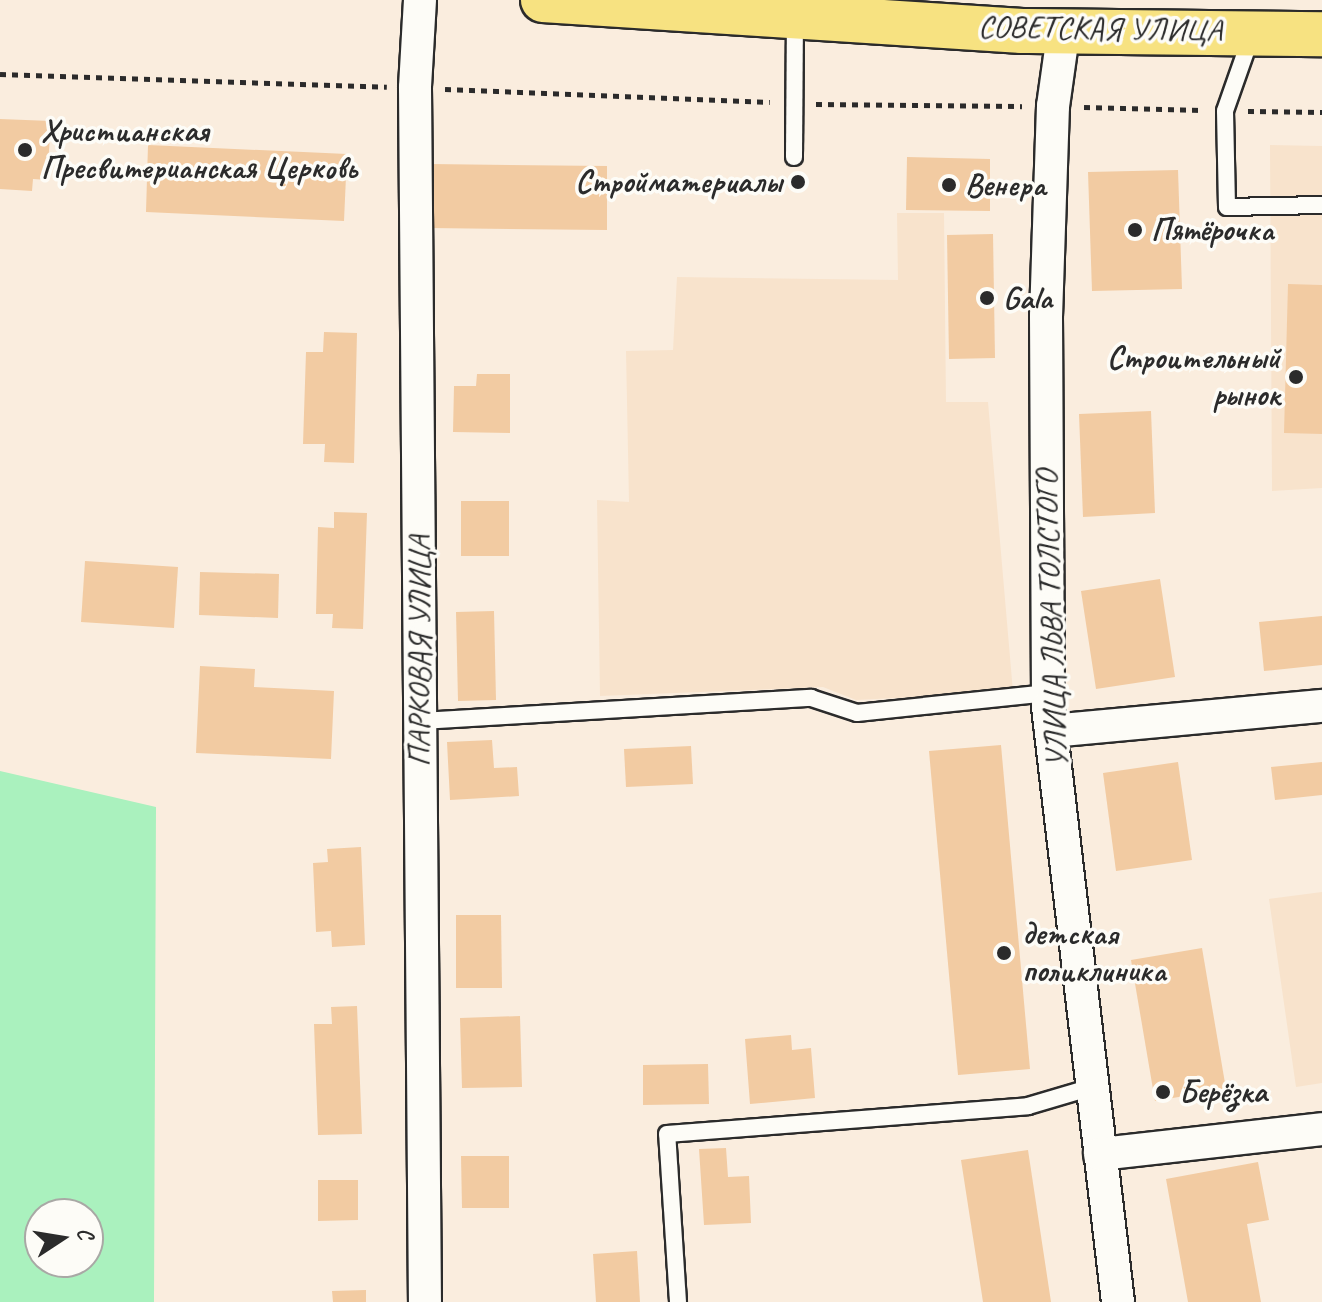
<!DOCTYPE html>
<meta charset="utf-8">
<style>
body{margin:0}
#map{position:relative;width:1322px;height:1302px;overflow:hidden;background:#faedde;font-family:Caveat,sans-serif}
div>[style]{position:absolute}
.built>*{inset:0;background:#f8e3cc}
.green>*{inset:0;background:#aaf1be}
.building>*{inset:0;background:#f2cba2}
.path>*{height:5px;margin-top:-2.5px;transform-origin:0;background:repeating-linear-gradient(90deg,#2b2b2b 0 6px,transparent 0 12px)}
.roads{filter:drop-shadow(2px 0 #2b2b2b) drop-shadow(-2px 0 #2b2b2b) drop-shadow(0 2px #2b2b2b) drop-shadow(0 -2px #2b2b2b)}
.lane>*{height:16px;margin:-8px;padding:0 8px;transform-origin:8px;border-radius:8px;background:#fdfcf7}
.street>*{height:32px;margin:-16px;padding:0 16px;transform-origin:16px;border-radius:16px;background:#fdfcf7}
.primary>*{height:44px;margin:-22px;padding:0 22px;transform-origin:22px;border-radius:22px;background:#f7e281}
.dots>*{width:22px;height:22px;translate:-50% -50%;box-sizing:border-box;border:4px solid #fdfcf7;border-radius:50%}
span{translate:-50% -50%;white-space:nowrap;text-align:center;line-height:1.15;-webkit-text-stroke:7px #fdfcf7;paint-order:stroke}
.street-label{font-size:32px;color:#2b2b2b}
.poi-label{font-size:32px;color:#2b2b2b;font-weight:700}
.left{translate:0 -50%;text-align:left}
.right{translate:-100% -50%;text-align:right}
.north{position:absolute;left:24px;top:1198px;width:80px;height:80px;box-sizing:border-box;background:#fdfcf7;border:2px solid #a9a8a5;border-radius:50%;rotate:78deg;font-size:22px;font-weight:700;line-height:32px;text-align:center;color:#2b2b2b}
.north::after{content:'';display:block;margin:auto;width:28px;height:36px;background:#2b2b2b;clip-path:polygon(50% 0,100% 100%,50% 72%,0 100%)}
</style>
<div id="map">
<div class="built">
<i style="clip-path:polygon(1270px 145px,1322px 146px,1322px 488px,1272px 491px)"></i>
<i style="clip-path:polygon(897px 213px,944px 213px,946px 402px,988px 402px,1013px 692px,856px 700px,823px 687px,600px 696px,597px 500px,629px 502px,626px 351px,673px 350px,677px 277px,898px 280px)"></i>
<i style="clip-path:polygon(1322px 892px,1322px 1083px,1296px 1087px,1269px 899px)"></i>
</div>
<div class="green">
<i style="clip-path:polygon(evenodd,0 771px,156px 807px,154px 1302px,0 1302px,0 771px,40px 1214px,88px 1214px,88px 1262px,40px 1262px,40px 1214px)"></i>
</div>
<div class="building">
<i style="clip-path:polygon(0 119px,51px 121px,47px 180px,33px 179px,32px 191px,0 189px)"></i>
<i style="clip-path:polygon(148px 145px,347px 154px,344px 221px,146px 212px)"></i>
<i style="clip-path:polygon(907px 157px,990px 159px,990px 211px,906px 210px)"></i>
<i style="clip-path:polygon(430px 164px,607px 166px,607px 230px,429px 228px)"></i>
<i style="clip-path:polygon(1178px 170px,1182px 289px,1092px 291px,1088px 172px)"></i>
<i style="clip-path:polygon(993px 234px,995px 358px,949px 359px,947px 235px)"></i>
<i style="clip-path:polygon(1288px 284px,1322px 285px,1322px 434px,1284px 433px)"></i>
<i style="clip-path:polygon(324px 332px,357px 333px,354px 463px,324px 462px,325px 444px,303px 444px,306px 352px,323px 352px)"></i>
<i style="clip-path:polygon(477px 374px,510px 374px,510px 433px,453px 432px,454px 386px,476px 386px)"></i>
<i style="clip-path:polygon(1151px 411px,1155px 513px,1083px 517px,1079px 414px)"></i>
<i style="clip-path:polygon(461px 501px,509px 501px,509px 556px,461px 556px)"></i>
<i style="clip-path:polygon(334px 512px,367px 513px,363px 629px,332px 628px,333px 614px,316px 614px,318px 527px,334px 528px)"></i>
<i style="clip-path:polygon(85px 561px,178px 567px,174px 628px,81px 622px)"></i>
<i style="clip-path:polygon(200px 572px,279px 574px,278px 618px,199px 615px)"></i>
<i style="clip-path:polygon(1160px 579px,1175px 677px,1096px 689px,1081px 591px)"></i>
<i style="clip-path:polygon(494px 611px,496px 700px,458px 701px,456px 612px)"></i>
<i style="clip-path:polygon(1322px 616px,1322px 665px,1264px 671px,1259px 622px)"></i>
<i style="clip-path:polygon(200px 666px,255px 669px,254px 687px,334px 691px,331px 759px,196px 753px)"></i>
<i style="clip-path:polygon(492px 740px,494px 768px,517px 767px,519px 796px,450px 800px,447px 742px)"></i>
<i style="clip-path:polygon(1001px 745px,1030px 1069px,958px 1075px,929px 751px)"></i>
<i style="clip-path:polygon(691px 746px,693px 784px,626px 787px,624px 749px)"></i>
<i style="clip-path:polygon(1178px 762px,1192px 860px,1116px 871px,1103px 773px)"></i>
<i style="clip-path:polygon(1322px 762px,1322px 795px,1275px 800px,1271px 767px)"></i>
<i style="clip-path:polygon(361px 847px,365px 945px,332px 947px,331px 931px,316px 932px,313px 863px,328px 862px,327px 849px)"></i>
<i style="clip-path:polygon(456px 915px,501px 915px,502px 988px,456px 988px)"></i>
<i style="clip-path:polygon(1202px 948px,1226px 1089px,1155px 1101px,1131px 960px)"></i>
<i style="clip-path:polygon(357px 1006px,362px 1134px,318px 1135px,314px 1024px,332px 1024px,331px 1007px)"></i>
<i style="clip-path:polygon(520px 1016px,522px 1087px,462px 1088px,460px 1018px)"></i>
<i style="clip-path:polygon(791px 1035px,792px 1050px,811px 1048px,815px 1098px,750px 1104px,745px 1039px)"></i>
<i style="clip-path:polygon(708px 1064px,709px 1104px,643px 1105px,643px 1065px)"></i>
<i style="clip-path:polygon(726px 1148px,728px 1177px,749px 1176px,751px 1223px,704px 1225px,699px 1149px)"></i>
<i style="clip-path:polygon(1028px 1150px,1051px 1302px,983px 1302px,961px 1160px)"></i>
<i style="clip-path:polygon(461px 1156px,509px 1156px,509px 1208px,462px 1208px)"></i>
<i style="clip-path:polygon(1258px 1162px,1269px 1220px,1247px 1224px,1261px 1302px,1188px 1302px,1166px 1179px)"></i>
<i style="clip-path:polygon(318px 1180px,358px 1180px,358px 1220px,318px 1221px)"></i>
<i style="clip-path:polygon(637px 1251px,640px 1302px,596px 1302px,593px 1254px)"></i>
<i style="clip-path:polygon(366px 1290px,366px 1302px,333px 1302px,332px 1291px)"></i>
</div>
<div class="path">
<i style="left:0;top:74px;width:387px;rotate:1.9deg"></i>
<i style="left:445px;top:89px;width:325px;rotate:2.3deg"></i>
<i style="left:816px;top:104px;width:206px;rotate:0.6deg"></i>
<i style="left:1084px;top:107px;width:118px;rotate:1.5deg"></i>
<i style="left:1248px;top:111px;width:74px;rotate:0.8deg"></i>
</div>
<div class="roads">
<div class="lane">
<i style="left:1251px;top:37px;width:78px;rotate:109.4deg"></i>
<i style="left:1225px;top:111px;width:96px;rotate:88.8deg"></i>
<i style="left:1227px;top:207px;width:95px;rotate:-1.2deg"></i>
<i style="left:794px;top:157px;width:137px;rotate:-89.6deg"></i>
<i style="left:421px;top:721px;width:391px;rotate:-3.4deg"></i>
<i style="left:811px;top:698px;width:48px;rotate:18.1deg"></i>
<i style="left:857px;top:713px;width:192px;rotate:-6deg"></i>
<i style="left:678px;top:1302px;width:168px;rotate:-93.7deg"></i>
<i style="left:667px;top:1134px;width:362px;rotate:-4.4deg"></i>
<i style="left:1028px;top:1106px;width:67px;rotate:-16.5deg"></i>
</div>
<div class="street">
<i style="left:420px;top:0;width:88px;rotate:93.3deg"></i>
<i style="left:415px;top:88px;width:1214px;rotate:89.53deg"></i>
<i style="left:1064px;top:28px;width:79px;rotate:98deg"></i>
<i style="left:1053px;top:106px;width:210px;rotate:91.9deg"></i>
<i style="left:1046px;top:316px;width:391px;rotate:89.7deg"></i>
<i style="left:1048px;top:707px;width:599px;rotate:83.29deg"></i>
<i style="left:1051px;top:731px;width:272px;rotate:-5.3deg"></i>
<i style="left:1100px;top:1154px;width:223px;rotate:-6.4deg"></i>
</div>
<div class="primary">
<i style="left:543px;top:0;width:480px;rotate:3.7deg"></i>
<i style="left:1022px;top:31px;width:300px;rotate:0.6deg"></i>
</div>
</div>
<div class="dots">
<i style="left:25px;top:150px;background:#2b2b2b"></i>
<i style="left:798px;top:182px;background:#2b2b2b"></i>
<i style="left:949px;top:185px;background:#2b2b2b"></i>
<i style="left:1135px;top:230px;background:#2b2b2b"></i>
<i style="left:987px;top:298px;background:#2b2b2b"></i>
<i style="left:1296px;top:377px;background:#2b2b2b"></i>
<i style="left:1004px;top:953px;background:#2b2b2b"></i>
<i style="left:1163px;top:1092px;background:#2b2b2b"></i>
</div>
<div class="street-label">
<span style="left:1100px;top:29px;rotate:1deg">СОВЕТСКАЯ УЛИЦА</span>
<span style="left:1052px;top:619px;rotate:-92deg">УЛИЦА ЛЬВА ТОЛСТОГО</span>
<span style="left:420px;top:651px;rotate:-90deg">ПАРКОВАЯ УЛИЦА</span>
</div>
<div class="poi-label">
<span class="left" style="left:41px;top:150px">Христианская<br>Пресвитерианская Церковь</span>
<span class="right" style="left:782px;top:182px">Стройматериалы</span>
<span class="left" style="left:965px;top:185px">Венера</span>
<span class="left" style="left:1151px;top:230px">Пятёрочка</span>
<span class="left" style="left:1003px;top:298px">Gala</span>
<span class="right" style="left:1280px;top:377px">Строительный<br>рынок</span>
<span class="left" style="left:1022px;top:953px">детская<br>поликлиника</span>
<span class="left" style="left:1179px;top:1092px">Берёзка</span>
</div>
<div class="north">С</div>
</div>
